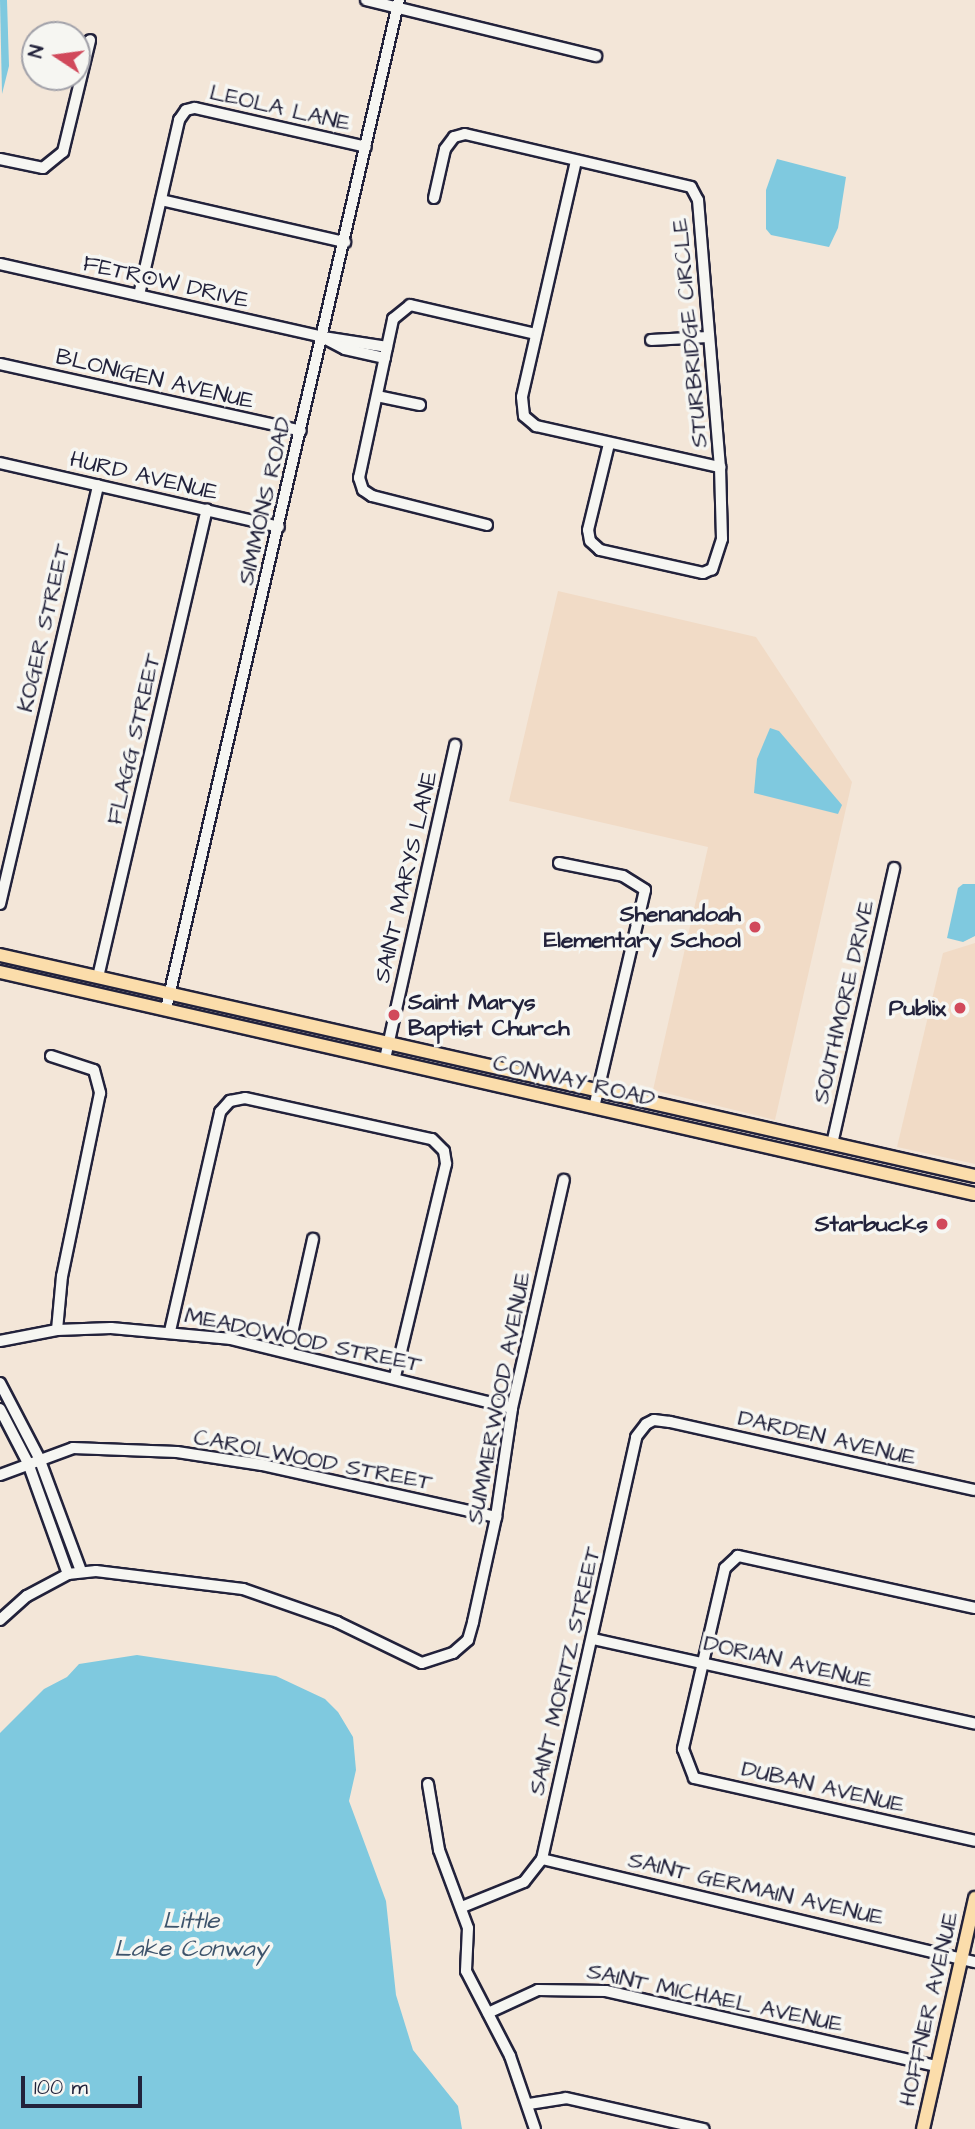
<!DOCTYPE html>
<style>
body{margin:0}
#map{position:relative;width:975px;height:2129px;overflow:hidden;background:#f3e6d8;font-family:"Architects Daughter",sans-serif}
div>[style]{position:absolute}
.built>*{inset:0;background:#f1dbc6}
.water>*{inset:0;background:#7fc9df}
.roads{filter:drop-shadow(2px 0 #22223b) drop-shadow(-2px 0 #22223b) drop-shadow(0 2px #22223b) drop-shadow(0 -2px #22223b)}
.minor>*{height:10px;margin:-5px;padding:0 5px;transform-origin:5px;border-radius:5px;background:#f6f6f2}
.major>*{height:12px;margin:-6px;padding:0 6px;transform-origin:6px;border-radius:6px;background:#fbddab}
.dots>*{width:19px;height:19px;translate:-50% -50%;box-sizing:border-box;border:4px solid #f6f6f2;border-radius:50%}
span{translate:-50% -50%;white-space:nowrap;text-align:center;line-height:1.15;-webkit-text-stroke:7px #f6f6f2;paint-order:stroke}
.street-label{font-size:23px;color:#22223b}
.poi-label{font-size:23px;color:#22223b;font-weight:700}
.right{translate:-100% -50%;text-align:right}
.left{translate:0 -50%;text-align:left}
.water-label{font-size:24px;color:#3e546c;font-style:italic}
.north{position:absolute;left:21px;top:21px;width:70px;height:70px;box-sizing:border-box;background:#f6f6f2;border:2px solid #a1a1a9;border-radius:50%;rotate:283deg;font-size:19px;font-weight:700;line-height:28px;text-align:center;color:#22223b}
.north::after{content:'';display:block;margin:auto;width:24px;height:32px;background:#d1495b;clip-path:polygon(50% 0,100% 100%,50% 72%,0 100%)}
.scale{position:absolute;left:21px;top:2076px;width:121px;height:32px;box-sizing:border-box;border:4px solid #22223b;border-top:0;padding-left:9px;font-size:21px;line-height:24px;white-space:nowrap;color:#22223b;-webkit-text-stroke:5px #f6f6f2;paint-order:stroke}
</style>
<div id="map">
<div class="built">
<i style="clip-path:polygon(558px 591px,756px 637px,852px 782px,775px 1120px,653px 1090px,708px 847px,509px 801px)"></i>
<i style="clip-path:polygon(975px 943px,975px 1164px,897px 1147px,943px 953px)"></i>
</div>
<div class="water">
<i style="clip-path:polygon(0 0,7px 0,9px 66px,2px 94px)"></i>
<i style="clip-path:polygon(777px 159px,846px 177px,838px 228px,829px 247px,771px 235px,766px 229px,766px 190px)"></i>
<i style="clip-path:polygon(770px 728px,779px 731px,842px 805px,838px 814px,754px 793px,757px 759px)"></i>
<i style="clip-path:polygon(963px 884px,975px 884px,975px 936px,963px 942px,947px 938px,958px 888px)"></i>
<i style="clip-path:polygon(137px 1655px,276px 1676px,325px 1699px,338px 1712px,353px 1737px,356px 1770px,349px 1801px,386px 1901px,396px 1995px,413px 2050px,458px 2106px,462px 2129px,0 2129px,0 1733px,44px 1689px,67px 1677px,79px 1664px)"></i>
</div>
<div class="roads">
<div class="minor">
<i style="left:366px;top:0;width:237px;rotate:13.7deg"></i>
<i style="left:0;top:159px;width:44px;rotate:11.8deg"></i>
<i style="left:43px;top:168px;width:26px;rotate:-39deg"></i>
<i style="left:63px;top:152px;width:115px;rotate:-76.4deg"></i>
<i style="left:576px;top:161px;width:242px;rotate:102.9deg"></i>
<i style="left:522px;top:397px;width:19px;rotate:84deg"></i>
<i style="left:524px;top:416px;width:16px;rotate:40deg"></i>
<i style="left:536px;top:426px;width:189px;rotate:12.6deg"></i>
<i style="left:434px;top:198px;width:50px;rotate:-77.3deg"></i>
<i style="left:445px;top:149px;width:15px;rotate:-53deg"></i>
<i style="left:454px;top:137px;width:11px;rotate:-15deg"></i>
<i style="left:465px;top:134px;width:232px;rotate:13.2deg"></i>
<i style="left:691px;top:187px;width:15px;rotate:62deg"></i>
<i style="left:698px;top:200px;width:268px;rotate:85.3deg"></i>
<i style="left:720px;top:467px;width:72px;rotate:88.4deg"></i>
<i style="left:722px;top:539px;width:32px;rotate:108deg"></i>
<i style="left:712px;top:569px;width:10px;rotate:156deg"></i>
<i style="left:703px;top:573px;width:106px;rotate:-167.4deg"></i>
<i style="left:600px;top:550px;width:13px;rotate:-138deg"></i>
<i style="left:590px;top:541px;width:11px;rotate:-100deg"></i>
<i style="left:588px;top:530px;width:89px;rotate:-76.3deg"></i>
<i style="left:161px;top:200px;width:189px;rotate:12.9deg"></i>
<i style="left:0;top:264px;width:331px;rotate:12.7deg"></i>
<i style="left:323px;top:337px;width:65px;rotate:8.9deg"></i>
<i style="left:139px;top:295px;width:180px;rotate:-77.1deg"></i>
<i style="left:179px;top:120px;width:12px;rotate:-55deg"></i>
<i style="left:186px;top:110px;width:9px;rotate:-13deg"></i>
<i style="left:195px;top:108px;width:175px;rotate:12.8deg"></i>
<i style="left:326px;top:339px;width:21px;rotate:28deg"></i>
<i style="left:345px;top:349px;width:41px;rotate:12.7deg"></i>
<i style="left:651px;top:340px;width:57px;rotate:-3deg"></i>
<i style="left:0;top:364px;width:308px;rotate:12.5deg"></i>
<i style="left:377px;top:396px;width:44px;rotate:11.8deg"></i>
<i style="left:0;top:463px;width:286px;rotate:12.9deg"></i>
<i style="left:487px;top:525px;width:119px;rotate:-165.8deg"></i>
<i style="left:372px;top:496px;width:11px;rotate:-146deg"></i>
<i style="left:363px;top:490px;width:13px;rotate:-108deg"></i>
<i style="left:359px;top:478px;width:163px;rotate:-77.9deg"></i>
<i style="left:393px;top:319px;width:22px;rotate:-39deg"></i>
<i style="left:410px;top:305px;width:129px;rotate:13deg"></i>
<i style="left:559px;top:863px;width:65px;rotate:11.5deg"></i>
<i style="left:623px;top:876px;width:26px;rotate:32deg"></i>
<i style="left:645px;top:890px;width:223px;rotate:103.2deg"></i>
<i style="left:0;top:904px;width:430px;rotate:-76.8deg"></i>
<i style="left:98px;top:977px;width:480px;rotate:-76.9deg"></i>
<i style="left:166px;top:1009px;width:1036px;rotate:-77deg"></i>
<i style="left:51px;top:1056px;width:45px;rotate:18deg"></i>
<i style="left:94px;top:1070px;width:24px;rotate:75deg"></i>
<i style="left:100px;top:1093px;width:187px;rotate:101.7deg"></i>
<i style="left:62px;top:1276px;width:54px;rotate:95.3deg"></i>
<i style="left:385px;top:1059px;width:322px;rotate:-77.4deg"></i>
<i style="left:832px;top:1144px;width:283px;rotate:-77.3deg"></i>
<i style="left:170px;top:1331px;width:225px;rotate:-77.1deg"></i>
<i style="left:220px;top:1112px;width:15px;rotate:-48deg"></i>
<i style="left:230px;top:1101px;width:15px;rotate:-11deg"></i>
<i style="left:245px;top:1098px;width:191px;rotate:12.4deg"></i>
<i style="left:432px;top:1139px;width:17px;rotate:45deg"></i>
<i style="left:444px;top:1151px;width:13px;rotate:81deg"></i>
<i style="left:446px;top:1164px;width:219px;rotate:103.5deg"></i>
<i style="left:0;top:1341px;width:58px;rotate:-10.9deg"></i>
<i style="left:57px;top:1330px;width:54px;rotate:-2.1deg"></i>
<i style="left:111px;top:1328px;width:121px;rotate:5.2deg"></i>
<i style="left:231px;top:1339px;width:289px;rotate:13.8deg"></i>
<i style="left:288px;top:1351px;width:115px;rotate:-77.4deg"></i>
<i style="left:0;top:1383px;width:85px;rotate:62.5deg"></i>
<i style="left:39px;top:1458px;width:121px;rotate:69.6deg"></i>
<i style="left:0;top:1409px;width:61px;rotate:62.6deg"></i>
<i style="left:28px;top:1463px;width:118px;rotate:70.2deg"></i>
<i style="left:0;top:1475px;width:78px;rotate:-20.3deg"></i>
<i style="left:73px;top:1448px;width:104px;rotate:2.2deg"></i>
<i style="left:177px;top:1452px;width:86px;rotate:8.7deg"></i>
<i style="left:262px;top:1465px;width:240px;rotate:12.5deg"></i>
<i style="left:975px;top:1608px;width:243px;rotate:-167.6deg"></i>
<i style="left:738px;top:1556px;width:18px;rotate:137deg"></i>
<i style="left:725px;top:1568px;width:186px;rotate:103.1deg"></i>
<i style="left:683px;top:1749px;width:31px;rotate:69deg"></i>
<i style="left:694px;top:1778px;width:288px;rotate:12.6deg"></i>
<i style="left:0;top:1620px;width:36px;rotate:-42deg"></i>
<i style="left:27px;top:1596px;width:47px;rotate:-28.2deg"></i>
<i style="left:68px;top:1574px;width:28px;rotate:-6deg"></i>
<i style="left:96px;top:1571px;width:148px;rotate:7deg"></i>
<i style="left:243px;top:1589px;width:100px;rotate:19.3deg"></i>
<i style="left:337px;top:1622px;width:94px;rotate:25.8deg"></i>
<i style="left:422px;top:1663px;width:33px;rotate:-18deg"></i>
<i style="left:453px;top:1653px;width:20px;rotate:-41deg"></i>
<i style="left:468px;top:1640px;width:19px;rotate:-74deg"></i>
<i style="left:473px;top:1622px;width:107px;rotate:-77.6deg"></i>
<i style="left:496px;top:1517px;width:110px;rotate:-81.6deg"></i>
<i style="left:512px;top:1408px;width:234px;rotate:-77.2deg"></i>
<i style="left:593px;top:1639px;width:391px;rotate:12.5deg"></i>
<i style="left:428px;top:1784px;width:67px;rotate:80.5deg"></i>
<i style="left:439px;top:1850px;width:83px;rotate:69.6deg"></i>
<i style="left:468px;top:1928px;width:43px;rotate:92.7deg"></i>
<i style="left:466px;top:1971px;width:96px;rotate:62.6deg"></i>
<i style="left:510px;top:2056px;width:77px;rotate:71.1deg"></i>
<i style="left:542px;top:1859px;width:445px;rotate:13.4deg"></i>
<i style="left:462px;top:1907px;width:67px;rotate:-22deg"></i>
<i style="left:524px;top:1882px;width:29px;rotate:-52deg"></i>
<i style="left:542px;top:1859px;width:432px;rotate:-77.4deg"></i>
<i style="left:636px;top:1437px;width:16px;rotate:-52deg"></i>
<i style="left:646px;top:1424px;width:9px;rotate:-27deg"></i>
<i style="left:654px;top:1420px;width:16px;rotate:7deg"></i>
<i style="left:670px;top:1422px;width:312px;rotate:12.6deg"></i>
<i style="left:488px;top:2013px;width:55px;rotate:-24.7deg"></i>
<i style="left:538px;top:1990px;width:68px;rotate:0.8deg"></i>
<i style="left:606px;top:1991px;width:339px;rotate:12.8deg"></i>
<i style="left:529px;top:2104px;width:37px;rotate:-9deg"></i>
<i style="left:566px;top:2098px;width:141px;rotate:12.7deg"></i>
</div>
<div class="major">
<i style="left:0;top:955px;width:1000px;rotate:12.77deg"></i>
<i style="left:0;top:972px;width:1000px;rotate:12.83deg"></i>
<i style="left:923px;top:2129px;width:237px;rotate:-77.3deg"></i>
</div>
</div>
<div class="dots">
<i style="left:755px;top:927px;background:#d1495b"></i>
<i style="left:960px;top:1008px;background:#d1495b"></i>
<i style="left:394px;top:1015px;background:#d1495b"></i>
<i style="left:942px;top:1224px;background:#d1495b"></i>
</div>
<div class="street-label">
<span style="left:280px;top:108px;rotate:13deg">LEOLA LANE</span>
<span style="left:166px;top:282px;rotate:13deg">FETROW DRIVE</span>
<span style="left:690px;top:333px;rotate:-95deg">STURBRIDGE CIRCLE</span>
<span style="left:155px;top:379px;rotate:13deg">BLONIGEN AVENUE</span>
<span style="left:144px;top:476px;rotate:13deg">HURD AVENUE</span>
<span style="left:265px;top:501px;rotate:-77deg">SIMMONS ROAD</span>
<span style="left:44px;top:628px;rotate:-77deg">KOGER STREET</span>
<span style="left:134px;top:739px;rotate:-77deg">FLAGG STREET</span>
<span style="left:406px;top:877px;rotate:-77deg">SAINT MARYS LANE</span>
<span style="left:844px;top:1002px;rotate:-77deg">SOUTHMORE DRIVE</span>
<span style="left:574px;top:1081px;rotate:13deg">CONWAY ROAD</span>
<span style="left:303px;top:1340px;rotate:12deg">MEADOWOOD STREET</span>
<span style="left:499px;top:1398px;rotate:-79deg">SUMMERWOOD AVENUE</span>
<span style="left:827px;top:1438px;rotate:13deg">DARDEN AVENUE</span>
<span style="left:313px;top:1460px;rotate:11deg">CAROLWOOD STREET</span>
<span style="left:788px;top:1662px;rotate:13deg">DORIAN AVENUE</span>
<span style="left:565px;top:1671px;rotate:-77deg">SAINT MORITZ STREET</span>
<span style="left:823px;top:1787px;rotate:13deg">DUBAN AVENUE</span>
<span style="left:756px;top:1889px;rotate:13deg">SAINT GERMAIN AVENUE</span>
<span style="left:715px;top:1998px;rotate:12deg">SAINT MICHAEL AVENUE</span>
<span style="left:929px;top:2009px;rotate:-77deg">HOFFNER AVENUE</span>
</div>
<div class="poi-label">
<span class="right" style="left:741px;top:927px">Shenandoah<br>Elementary School</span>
<span class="left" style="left:408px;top:1015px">Saint Marys<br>Baptist Church</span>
<span class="right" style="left:946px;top:1008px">Publix</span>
<span class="right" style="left:928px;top:1224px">Starbucks</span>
</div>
<div class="water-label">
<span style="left:191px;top:1936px">Little<br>Lake Conway</span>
</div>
<div class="north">N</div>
<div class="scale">100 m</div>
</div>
